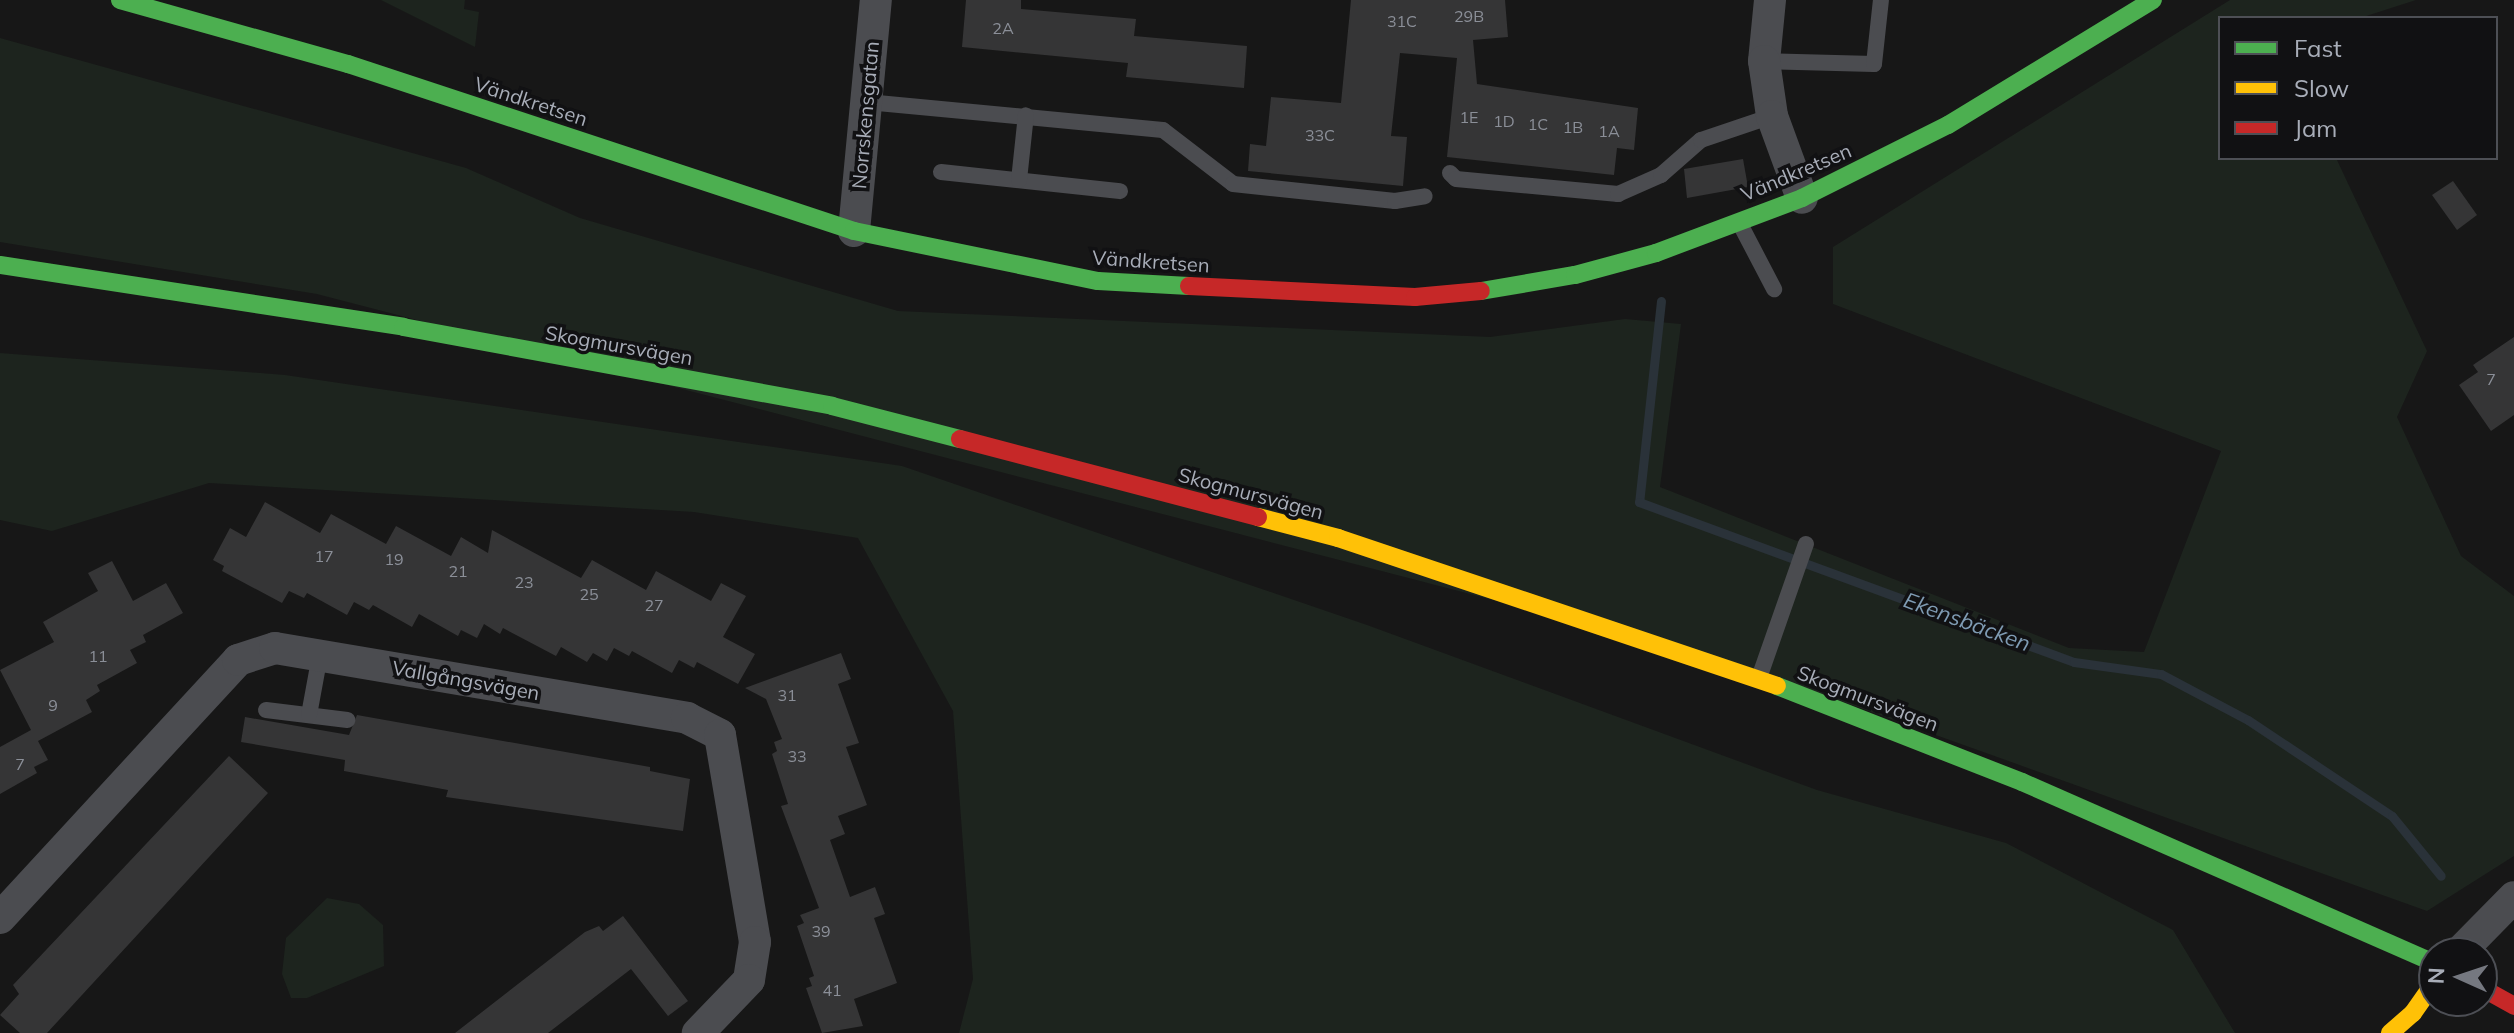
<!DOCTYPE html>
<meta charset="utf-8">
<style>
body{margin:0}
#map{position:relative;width:2514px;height:1033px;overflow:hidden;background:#171717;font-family:Mulish,sans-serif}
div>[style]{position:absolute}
.green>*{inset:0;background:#1d241e}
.stream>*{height:9px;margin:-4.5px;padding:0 4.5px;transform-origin:4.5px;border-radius:4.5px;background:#2a3239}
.building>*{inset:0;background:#353536}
.lane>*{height:16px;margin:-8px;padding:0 8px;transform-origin:8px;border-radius:8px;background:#4b4c50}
.street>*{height:32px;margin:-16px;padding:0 16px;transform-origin:16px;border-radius:16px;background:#4b4c50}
.fast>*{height:18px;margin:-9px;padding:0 9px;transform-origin:9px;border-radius:9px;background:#4caf50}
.slow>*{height:18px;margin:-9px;padding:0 9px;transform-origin:9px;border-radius:9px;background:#ffc107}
.jam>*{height:18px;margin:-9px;padding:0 9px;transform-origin:9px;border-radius:9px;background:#c62828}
span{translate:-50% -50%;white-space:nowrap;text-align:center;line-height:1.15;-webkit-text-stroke:7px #111113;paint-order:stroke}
.number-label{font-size:16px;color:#8b8f98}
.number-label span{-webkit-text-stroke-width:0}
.street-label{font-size:20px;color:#a8adb8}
.water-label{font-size:22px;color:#7f9bb3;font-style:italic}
.legend{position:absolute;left:2218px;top:16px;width:280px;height:144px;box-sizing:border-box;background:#111113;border:2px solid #4d4f55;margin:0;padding:10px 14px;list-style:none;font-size:24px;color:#a8adb8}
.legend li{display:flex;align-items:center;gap:16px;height:40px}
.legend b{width:40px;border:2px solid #4d4f55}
.north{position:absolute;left:2418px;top:937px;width:80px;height:80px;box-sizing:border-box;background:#111113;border:2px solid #4d4f55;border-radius:50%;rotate:273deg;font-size:22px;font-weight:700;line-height:32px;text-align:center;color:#a8adb8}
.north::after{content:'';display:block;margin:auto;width:28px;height:36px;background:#757880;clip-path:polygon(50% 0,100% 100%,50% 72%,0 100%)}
</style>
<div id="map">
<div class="green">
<i style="clip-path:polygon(381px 0,465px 0,464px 9px,479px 12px,475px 47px)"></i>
<i style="clip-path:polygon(2230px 0,2416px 0,2360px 18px,2220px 18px,2220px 158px,2336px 158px,2427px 351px,2397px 417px,2461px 556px,2514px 596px,2514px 856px,2427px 911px,1735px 663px,317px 294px,0 242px,0 38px,466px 168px,580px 218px,898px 311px,1490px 337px,1625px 319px,1681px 324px,1660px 487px,2069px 648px,2144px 652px,2221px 451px,1833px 304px,1833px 247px)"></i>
<i style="clip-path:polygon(0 353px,285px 375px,902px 466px,1367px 625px,1817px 790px,2006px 843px,2173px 930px,2235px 1033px,959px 1033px,973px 979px,953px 711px,858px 538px,694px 512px,209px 483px,52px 531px,0 520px)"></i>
<i style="clip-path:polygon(327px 898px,359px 904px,383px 925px,384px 966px,307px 998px,291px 998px,282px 974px,286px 938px)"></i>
</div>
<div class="stream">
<i style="left:1661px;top:301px;width:202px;rotate:96.2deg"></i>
<i style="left:1639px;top:502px;width:463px;rotate:20.2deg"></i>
<i style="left:2074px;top:662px;width:88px;rotate:7.9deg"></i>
<i style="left:2161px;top:674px;width:98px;rotate:27.9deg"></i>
<i style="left:2248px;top:720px;width:173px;rotate:33.7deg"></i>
<i style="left:2392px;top:816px;width:77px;rotate:50.8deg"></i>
</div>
<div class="building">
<i style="clip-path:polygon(966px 0,1021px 0,1021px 9px,1136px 19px,1134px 36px,1247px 46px,1244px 88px,1126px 77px,1128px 63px,962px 47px)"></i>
<i style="clip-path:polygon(1351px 0,1505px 0,1508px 37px,1473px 40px,1477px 84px,1638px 108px,1634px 150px,1617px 148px,1614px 175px,1447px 157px,1457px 58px,1400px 53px,1391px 136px,1407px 137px,1403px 186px,1248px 171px,1250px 144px,1266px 146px,1271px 97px,1341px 103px)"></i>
<i style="clip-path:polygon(1743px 159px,1748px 187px,1687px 198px,1684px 169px)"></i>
<i style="clip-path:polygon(2453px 181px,2477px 215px,2457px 230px,2432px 195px)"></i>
<i style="clip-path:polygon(2514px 337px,2514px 415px,2491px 431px,2459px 385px,2478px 372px,2473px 365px)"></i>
<i style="clip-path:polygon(265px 502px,320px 533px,331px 514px,386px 544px,396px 526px,451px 556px,461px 537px,488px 553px,492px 530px,581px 578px,592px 560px,646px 590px,656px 571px,711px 601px,721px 583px,746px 596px,723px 637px,755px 654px,738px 684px,697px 662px,694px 668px,679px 660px,672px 673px,632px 651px,629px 656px,614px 648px,607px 661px,593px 653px,587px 662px,561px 647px,556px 656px,503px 628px,500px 634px,484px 624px,477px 638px,461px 630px,458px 636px,419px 614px,412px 627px,373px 605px,369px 610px,354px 602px,347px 615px,307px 593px,304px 598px,289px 591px,282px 603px,222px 571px,224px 566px,213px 560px,230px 528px,246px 537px)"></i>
<i style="clip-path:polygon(112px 561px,133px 601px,166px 583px,183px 613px,143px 635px,146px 642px,130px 650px,137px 663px,97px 685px,100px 691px,86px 700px,92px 712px,38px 741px,48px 760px,34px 767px,37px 773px,0 794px,0 747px,31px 730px,0 670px,54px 642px,43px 622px,98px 591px,88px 573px)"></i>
<i style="clip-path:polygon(841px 653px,851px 679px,838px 684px,859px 743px,846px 747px,867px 805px,838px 816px,845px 834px,830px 840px,850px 897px,875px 887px,885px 914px,874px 918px,897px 983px,854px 999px,863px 1026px,822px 1033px,806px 988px,812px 986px,809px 978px,814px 976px,797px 926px,804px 923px,800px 915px,819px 908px,781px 806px,788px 804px,772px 754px,777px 751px,774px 742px,782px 739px,766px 699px,745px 688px)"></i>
<i style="clip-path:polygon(357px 715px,650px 767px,650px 771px,690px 779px,683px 831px,446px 797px,448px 790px,344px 771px,345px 760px,241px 742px,245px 717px,349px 735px)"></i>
<i style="clip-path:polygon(229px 756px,268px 793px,47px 1033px,20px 1033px,0 1015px,19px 994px,13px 985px)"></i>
<i style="clip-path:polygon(623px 916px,688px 1001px,668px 1016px,631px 969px,548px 1033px,455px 1033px,585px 932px,599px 926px,603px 931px)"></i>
</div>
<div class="lane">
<i style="left:1764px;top:61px;width:110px;rotate:1.6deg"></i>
<i style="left:1874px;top:64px;width:64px;rotate:-83.8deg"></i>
<i style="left:867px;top:102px;width:297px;rotate:5.4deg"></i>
<i style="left:1163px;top:130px;width:88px;rotate:37.6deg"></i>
<i style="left:1233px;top:184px;width:163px;rotate:6deg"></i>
<i style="left:1395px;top:201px;width:30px;rotate:-9deg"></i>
<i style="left:941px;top:172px;width:180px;rotate:6.1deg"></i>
<i style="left:1450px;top:173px;width:8px;rotate:45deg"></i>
<i style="left:1456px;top:179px;width:163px;rotate:5.3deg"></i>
<i style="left:1618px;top:194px;width:47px;rotate:-23.8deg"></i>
<i style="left:1661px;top:175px;width:53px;rotate:-41.2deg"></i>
<i style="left:1701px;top:140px;width:75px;rotate:-18.7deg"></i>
<i style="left:1019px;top:180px;width:65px;rotate:-83.9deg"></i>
<i style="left:1739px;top:222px;width:76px;rotate:62.4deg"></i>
<i style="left:1759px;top:678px;width:142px;rotate:-70.7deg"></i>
<i style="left:266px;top:710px;width:82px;rotate:7deg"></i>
<i style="left:309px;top:715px;width:61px;rotate:-79.6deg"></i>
</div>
<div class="street">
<i style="left:1770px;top:0;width:61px;rotate:95.6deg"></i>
<i style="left:1764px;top:61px;width:56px;rotate:81.7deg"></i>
<i style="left:1772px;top:116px;width:87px;rotate:69.9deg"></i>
<i style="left:854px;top:231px;width:232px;rotate:-84.6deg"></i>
<i style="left:0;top:918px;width:351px;rotate:-47.3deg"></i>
<i style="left:238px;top:660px;width:39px;rotate:-18deg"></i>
<i style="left:275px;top:648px;width:418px;rotate:9.6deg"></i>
<i style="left:687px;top:718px;width:37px;rotate:27deg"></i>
<i style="left:720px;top:735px;width:210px;rotate:80.4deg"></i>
<i style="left:755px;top:942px;width:38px;rotate:99deg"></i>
<i style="left:749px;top:980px;width:74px;rotate:133.9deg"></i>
<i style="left:2459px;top:953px;width:78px;rotate:-45.5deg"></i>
</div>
<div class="fast">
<i style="left:120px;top:0;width:237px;rotate:15.7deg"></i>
<i style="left:348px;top:64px;width:533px;rotate:18.26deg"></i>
<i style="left:854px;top:231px;width:249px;rotate:11.6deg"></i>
<i style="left:1098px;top:281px;width:91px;rotate:3.1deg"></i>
<i style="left:0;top:265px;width:408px;rotate:8.7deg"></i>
<i style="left:403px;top:327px;width:436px;rotate:10.4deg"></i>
<i style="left:832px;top:406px;width:132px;rotate:14.5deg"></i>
<i style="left:1481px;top:291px;width:95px;rotate:-9.7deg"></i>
<i style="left:1575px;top:275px;width:84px;rotate:-15.2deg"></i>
<i style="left:1656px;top:253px;width:156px;rotate:-20.6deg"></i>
<i style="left:1802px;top:198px;width:163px;rotate:-26.6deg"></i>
<i style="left:1948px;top:125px;width:240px;rotate:-31.4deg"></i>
<i style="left:1777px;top:686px;width:263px;rotate:21.4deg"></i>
<i style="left:2022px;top:782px;width:450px;rotate:23.7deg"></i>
</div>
<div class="slow">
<i style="left:1258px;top:517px;width:83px;rotate:14.7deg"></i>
<i style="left:1338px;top:538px;width:463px;rotate:18.6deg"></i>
<i style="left:2390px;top:1033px;width:30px;rotate:-41deg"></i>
<i style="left:2413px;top:1013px;width:37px;rotate:-55deg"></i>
</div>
<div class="jam">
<i style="left:1189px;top:286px;width:226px;rotate:2.8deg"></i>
<i style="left:1415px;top:297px;width:66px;rotate:-5.2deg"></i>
<i style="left:960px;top:439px;width:308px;rotate:14.7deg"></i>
<i style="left:2482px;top:988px;width:37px;rotate:29deg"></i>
</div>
<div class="number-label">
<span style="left:1469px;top:16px">29B</span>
<span style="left:1402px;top:21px">31C</span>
<span style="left:1003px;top:28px">2A</span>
<span style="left:1469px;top:117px">1E</span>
<span style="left:1504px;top:121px">1D</span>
<span style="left:1538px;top:124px">1C</span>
<span style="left:1573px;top:127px">1B</span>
<span style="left:1609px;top:131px">1A</span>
<span style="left:1320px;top:135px">33C</span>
<span style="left:2491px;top:379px">7</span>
<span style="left:324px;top:556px">17</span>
<span style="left:394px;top:559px">19</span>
<span style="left:458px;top:571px">21</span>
<span style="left:524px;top:582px">23</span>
<span style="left:589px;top:594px">25</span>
<span style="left:654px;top:605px">27</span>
<span style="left:98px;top:656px">11</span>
<span style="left:787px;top:695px">31</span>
<span style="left:53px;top:705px">9</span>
<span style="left:797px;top:756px">33</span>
<span style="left:20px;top:764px">7</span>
<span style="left:821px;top:931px">39</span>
<span style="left:832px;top:990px">41</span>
</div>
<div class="street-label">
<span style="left:531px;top:101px;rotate:18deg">Vändkretsen</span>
<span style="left:865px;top:115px;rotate:-85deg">Norrskensgatan</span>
<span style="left:1796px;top:172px;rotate:-23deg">Vändkretsen</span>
<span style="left:1151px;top:261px;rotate:4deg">Vändkretsen</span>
<span style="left:619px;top:345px;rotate:10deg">Skogmursvägen</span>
<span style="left:1251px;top:493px;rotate:15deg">Skogmursvägen</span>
<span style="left:466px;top:680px;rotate:10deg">Vallgångsvägen</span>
<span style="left:1868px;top:698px;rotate:21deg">Skogmursvägen</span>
</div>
<div class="water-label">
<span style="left:1967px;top:622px;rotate:20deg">Ekensbäcken</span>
</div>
<ul class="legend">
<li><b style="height:10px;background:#4caf50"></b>Fast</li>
<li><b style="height:10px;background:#ffc107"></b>Slow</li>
<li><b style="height:10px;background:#c62828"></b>Jam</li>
</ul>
<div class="north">N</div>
</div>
